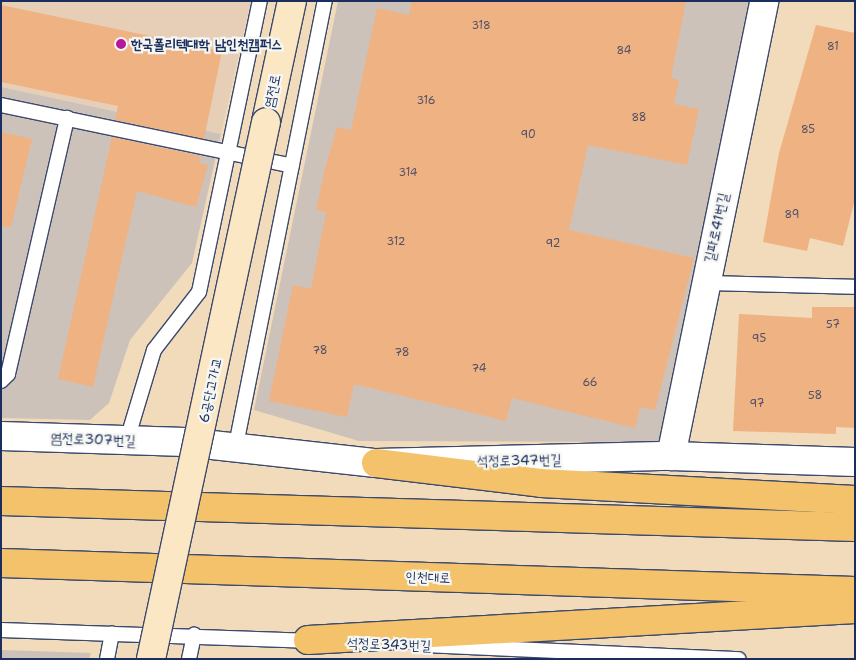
<!DOCTYPE html>
<meta charset="utf-8">
<style>
body{margin:0}
#map{position:relative;width:856px;height:660px;overflow:hidden;background:#f1dbba;font-family:"Shantell Sans","Poor Story",sans-serif}
div>[style]{position:absolute}
.built>*{inset:0;background:#e7cfb7}
.industrial>*{inset:0;background:#cdc2b9}
.building>*{inset:0;background:#efb283}
.roads{filter:drop-shadow(1px 0 #3b496c) drop-shadow(-1px 0 #3b496c) drop-shadow(0 1px #3b496c) drop-shadow(0 -1px #3b496c)}
.lane>*{height:14px;margin:-7px;padding:0 7px;transform-origin:7px;border-radius:7px;background:#fff}
.street>*{height:28px;margin:-14px;padding:0 14px;transform-origin:14px;border-radius:14px;background:#fff}
.secondary>*{height:28px;margin:-14px;padding:0 14px;transform-origin:14px;border-radius:14px;background:#fbe7c3}
.highway>*{height:28px;margin:-14px;padding:0 14px;transform-origin:14px;border-radius:14px;background:#f4c26a}
.bridges{filter:drop-shadow(1px 0 #3b496c) drop-shadow(-1px 0 #3b496c) drop-shadow(0 1px #3b496c) drop-shadow(0 -1px #3b496c)}
.secondary-bridge>*{height:28px;margin:-14px;padding:0 14px;transform-origin:14px;border-radius:14px;background:#fbe7c3}
.dots>*{width:14px;height:14px;translate:-50% -50%;box-sizing:border-box;border:2px solid #f6f6f2;border-radius:50%}
span{translate:-50% -50%;white-space:nowrap;text-align:center;line-height:1.15;-webkit-text-stroke:4.5px #f6f6f2;paint-order:stroke}
.number-label{font-size:11px;color:#505067}
.number-label span{-webkit-text-stroke-width:0}
.poi-label{font-size:14px;color:#1b2f5e;font-weight:700}
.left{translate:0 -50%;text-align:left}
.street-label{font-size:14px;color:#1b2f5e}
.frame{position:absolute;inset:0;border:2px solid #1b2f5e;pointer-events:none}
</style>
<div id="map">
<div class="built">
<i style="clip-path:polygon(1px 1px,251px 1px,221px 134px,1px 87px)"></i>
</div>
<div class="industrial">
<i style="clip-path:polygon(338px 1px,749px 1px,661px 442px,359px 441px,254px 410px)"></i>
<i style="clip-path:polygon(1px 87px,221px 134px,192px 263px,130px 340px,109px 403px,90px 420px,1px 418px)"></i>
<i style="clip-path:polygon(1px 650px,91px 653px,89px 659px,1px 659px)"></i>
</div>
<div class="building">
<i style="clip-path:polygon(412px 1px,686px 1px,671px 78px,679px 80px,674px 104px,699px 109px,687px 165px,588px 145px,569px 230px,694px 258px,655px 410px,640px 407px,635px 428px,512px 398px,506px 421px,354px 384px,347px 417px,269px 401px,293px 285px,311px 289px,326px 212px,316px 210px,324px 172px,337px 127px,351px 130px,377px 8px,409px 15px)"></i>
<i style="clip-path:polygon(1px 5px,222px 51px,204px 139px,115px 120px,118px 106px,1px 82px)"></i>
<i style="clip-path:polygon(816px 25px,855px 33px,855px 199px,843px 246px,810px 238px,807px 251px,763px 242px,779px 153px)"></i>
<i style="clip-path:polygon(1px 132px,32px 139px,11px 227px,1px 226px)"></i>
<i style="clip-path:polygon(112px 137px,200px 156px,199px 163px,208px 165px,196px 207px,137px 191px,93px 387px,58px 379px)"></i>
<i style="clip-path:polygon(812px 307px,855px 307px,855px 428px,836px 427px,836px 434px,733px 431px,739px 314px,812px 318px)"></i>
</div>
<div class="roads">
<div class="lane">
<i style="left:1px;top:105px;width:297px;rotate:11.8deg"></i>
<i style="left:705px;top:283px;width:150px;rotate:1.5deg"></i>
<i style="left:1px;top:381px;width:10px;rotate:-45deg"></i>
<i style="left:8px;top:374px;width:263px;rotate:-77deg"></i>
<i style="left:127px;top:440px;width:94px;rotate:-73.3deg"></i>
<i style="left:154px;top:350px;width:73px;rotate:-52.2deg"></i>
<i style="left:199px;top:292px;width:297px;rotate:-78.2deg"></i>
<i style="left:235px;top:450px;width:458px;rotate:-78.7deg"></i>
<i style="left:1px;top:630px;width:312px;rotate:2deg"></i>
<i style="left:425px;top:645px;width:314px;rotate:2.6deg"></i>
<i style="left:107px;top:659px;width:26px;rotate:-79deg"></i>
<i style="left:189px;top:659px;width:25px;rotate:-78deg"></i>
</div>
<div class="street">
<i style="left:1px;top:436px;width:184px;rotate:1.9deg"></i>
<i style="left:185px;top:442px;width:192px;rotate:6.3deg"></i>
<i style="left:376px;top:463px;width:295px;rotate:-1.4deg"></i>
<i style="left:671px;top:456px;width:184px;rotate:1.9deg"></i>
<i style="left:671px;top:456px;width:464px;rotate:-78.4deg"></i>
</div>
<div class="secondary">
<i style="left:266px;top:122px;width:124px;rotate:-77.9deg"></i>
</div>
<div class="highway">
<i style="left:376px;top:463px;width:166px;rotate:6.9deg"></i>
<i style="left:541px;top:483px;width:314px;rotate:3.1deg"></i>
<i style="left:1px;top:501px;width:854px;rotate:1.74deg"></i>
<i style="left:1px;top:563px;width:854px;rotate:1.88deg"></i>
<i style="left:308px;top:640px;width:548px;rotate:-3.24deg"></i>
</div>
</div>
<div class="bridges">
<div class="secondary-bridge">
<i style="left:151px;top:659px;width:549px;rotate:-77.91deg"></i>
</div>
</div>
<div class="dots">
<i style="left:121px;top:44px;background:#b5179e"></i>
</div>
<div class="number-label">
<span style="left:481px;top:26px">318</span>
<span style="left:833px;top:47px">81</span>
<span style="left:624px;top:51px">84</span>
<span style="left:426px;top:101px">316</span>
<span style="left:639px;top:118px">88</span>
<span style="left:808px;top:130px">85</span>
<span style="left:528px;top:135px">90</span>
<span style="left:408px;top:173px">314</span>
<span style="left:792px;top:215px">89</span>
<span style="left:396px;top:242px">312</span>
<span style="left:553px;top:244px">92</span>
<span style="left:833px;top:325px">57</span>
<span style="left:759px;top:339px">95</span>
<span style="left:320px;top:351px">78</span>
<span style="left:402px;top:353px">78</span>
<span style="left:479px;top:369px">74</span>
<span style="left:590px;top:383px">66</span>
<span style="left:815px;top:396px">58</span>
<span style="left:757px;top:404px">97</span>
</div>
<div class="poi-label">
<span class="left" style="left:131px;top:44px">한국폴리텍대학 남인천캠퍼스</span>
</div>
<div class="street-label">
<span style="left:272px;top:91px;rotate:-78deg">염전로</span>
<span style="left:716px;top:228px;rotate:-78deg">길파로41번길</span>
<span style="left:210px;top:390px;rotate:-78deg">6공단고가교</span>
<span style="left:93px;top:439px;rotate:2deg">염전로307번길</span>
<span style="left:519px;top:460px;rotate:-1deg">석정로347번길</span>
<span style="left:428px;top:577px;rotate:2deg">인천대로</span>
<span style="left:389px;top:644px;rotate:2deg">석정로343번길</span>
</div>
<div class="frame"></div>
</div>
